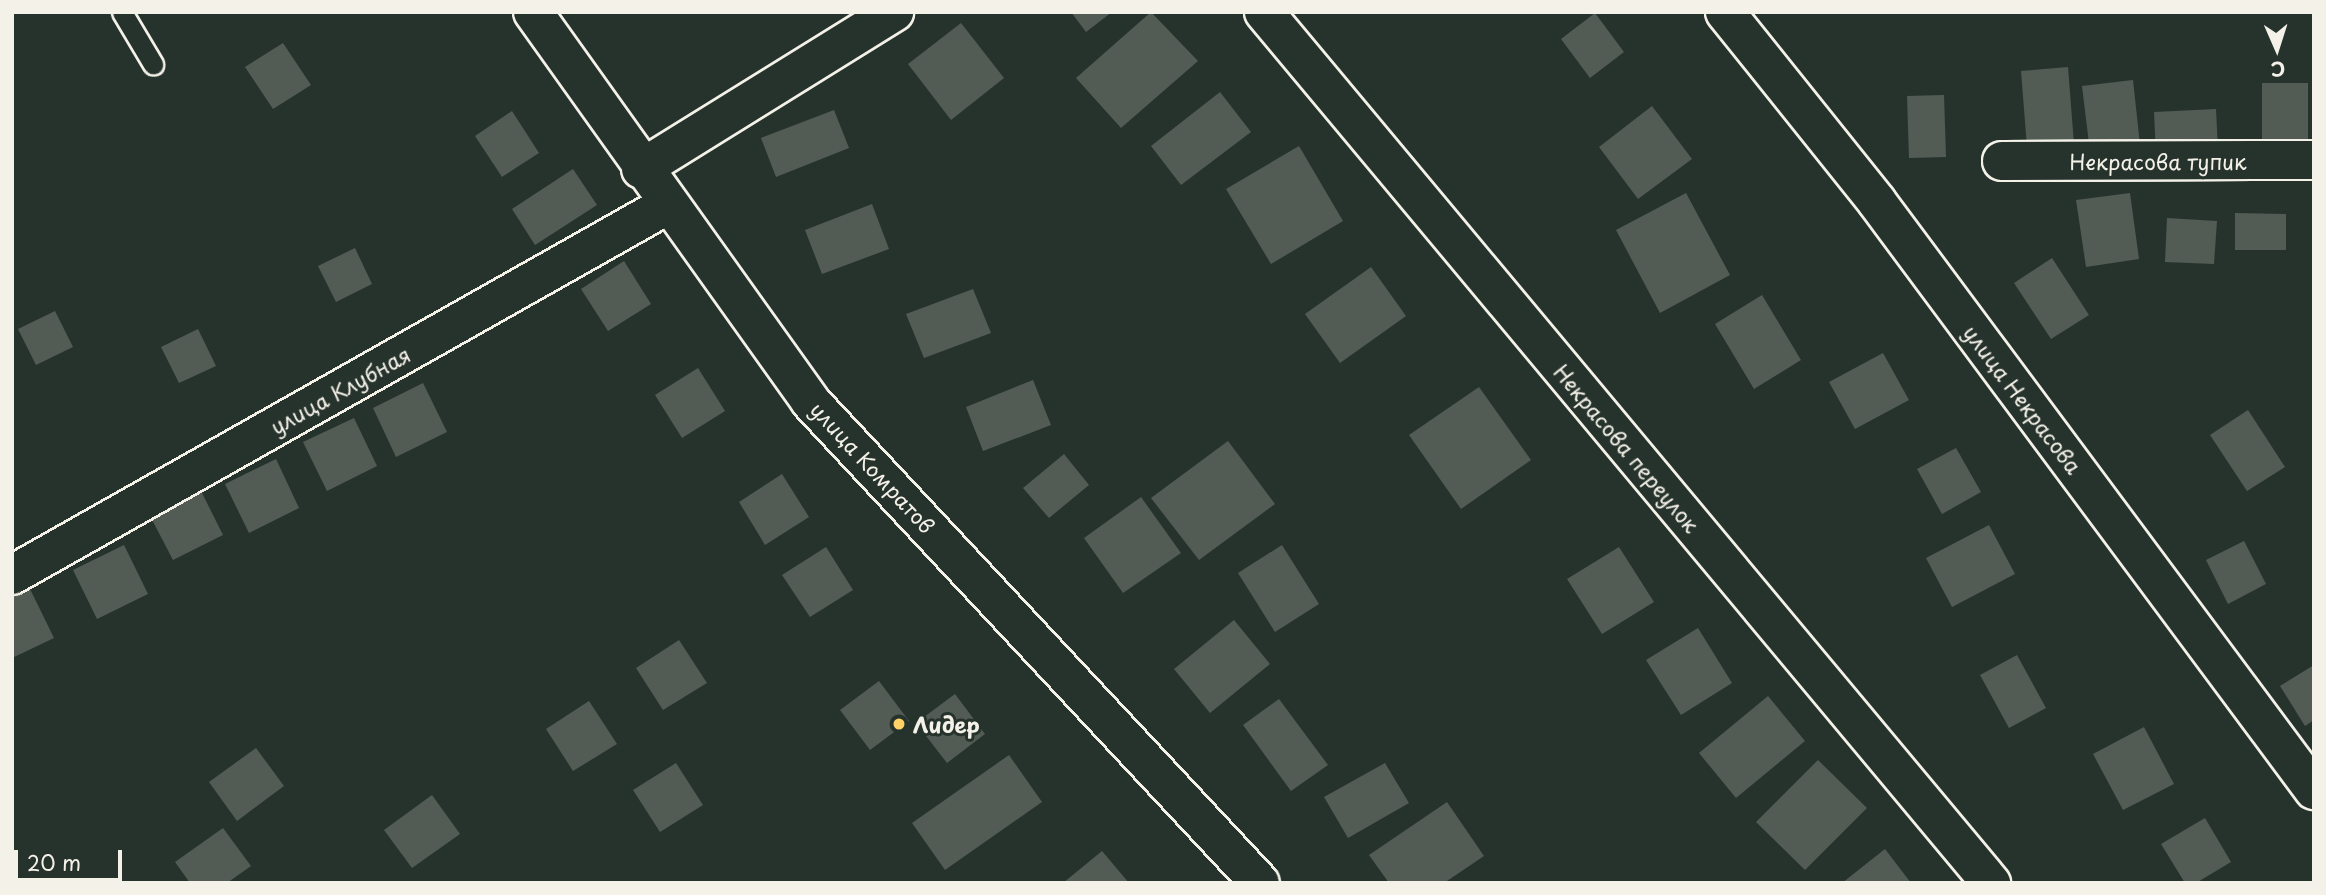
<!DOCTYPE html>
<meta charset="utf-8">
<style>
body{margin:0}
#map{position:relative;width:2326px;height:895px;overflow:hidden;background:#26332d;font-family:"Playpen Sans",sans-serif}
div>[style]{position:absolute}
.building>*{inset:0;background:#525c55}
.roads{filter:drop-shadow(2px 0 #f4f1e8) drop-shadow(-2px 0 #f4f1e8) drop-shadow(0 2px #f4f1e8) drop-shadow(0 -2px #f4f1e8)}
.lane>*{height:19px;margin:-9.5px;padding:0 9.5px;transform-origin:9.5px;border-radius:9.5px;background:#26332d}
.street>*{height:38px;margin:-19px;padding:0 19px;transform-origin:19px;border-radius:19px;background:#26332d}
.dots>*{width:19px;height:19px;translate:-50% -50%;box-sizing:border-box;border:4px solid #26332d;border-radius:50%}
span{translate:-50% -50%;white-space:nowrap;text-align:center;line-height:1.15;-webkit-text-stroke:6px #26332d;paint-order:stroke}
.street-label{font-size:21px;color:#f4f1e8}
.poi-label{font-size:21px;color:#f4f1e8;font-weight:700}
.left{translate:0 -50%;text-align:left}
.frame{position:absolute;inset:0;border:14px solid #f4f1e8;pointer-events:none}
.north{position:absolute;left:2242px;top:14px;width:70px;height:70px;-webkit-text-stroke:5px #26332d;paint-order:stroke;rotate:177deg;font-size:19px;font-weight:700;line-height:28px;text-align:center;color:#f4f1e8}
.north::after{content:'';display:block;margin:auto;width:24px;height:32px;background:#f4f1e8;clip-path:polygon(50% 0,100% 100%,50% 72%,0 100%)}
.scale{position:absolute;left:14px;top:850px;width:108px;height:32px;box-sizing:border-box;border:4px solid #f4f1e8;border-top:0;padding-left:9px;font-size:21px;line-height:24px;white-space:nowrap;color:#f4f1e8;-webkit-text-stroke:5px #26332d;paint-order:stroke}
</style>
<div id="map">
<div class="building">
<i style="clip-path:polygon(1071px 12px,1112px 12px,1086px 32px)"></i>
<i style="clip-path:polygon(1151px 12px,1198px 61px,1121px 128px,1076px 78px)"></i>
<i style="clip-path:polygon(1595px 13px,1624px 52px,1590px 78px,1561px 39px)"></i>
<i style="clip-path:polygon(961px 23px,1004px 78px,951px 120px,908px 64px)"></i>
<i style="clip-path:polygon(283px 43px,311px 85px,273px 109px,245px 67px)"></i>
<i style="clip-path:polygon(2068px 67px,2075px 157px,2028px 160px,2021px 71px)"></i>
<i style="clip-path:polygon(2133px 80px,2141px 154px,2091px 160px,2082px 86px)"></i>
<i style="clip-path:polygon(2262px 83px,2308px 83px,2308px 150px,2262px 150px)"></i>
<i style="clip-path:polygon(1220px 92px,1251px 132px,1181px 185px,1151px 146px)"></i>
<i style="clip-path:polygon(1944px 95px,1946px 157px,1909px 158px,1907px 96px)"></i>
<i style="clip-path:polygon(1652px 106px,1692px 159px,1638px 199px,1599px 147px)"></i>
<i style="clip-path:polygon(2216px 109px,2218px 150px,2156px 154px,2154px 112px)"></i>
<i style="clip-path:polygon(834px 110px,849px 148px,776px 177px,761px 138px)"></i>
<i style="clip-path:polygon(512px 111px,539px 153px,502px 177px,475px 136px)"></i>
<i style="clip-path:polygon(1299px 146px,1343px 221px,1271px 264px,1226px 189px)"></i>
<i style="clip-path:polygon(573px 169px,597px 205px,535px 245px,512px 209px)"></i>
<i style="clip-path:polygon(1686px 193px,1730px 275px,1660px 313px,1616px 230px)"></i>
<i style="clip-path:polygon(2130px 193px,2139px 259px,2086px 267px,2076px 200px)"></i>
<i style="clip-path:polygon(872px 204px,889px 249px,822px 274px,805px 230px)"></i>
<i style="clip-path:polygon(2235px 213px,2286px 214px,2286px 250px,2235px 250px)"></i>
<i style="clip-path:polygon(2167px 218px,2217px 221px,2214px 264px,2165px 262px)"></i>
<i style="clip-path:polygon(355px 248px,372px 284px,336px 302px,318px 266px)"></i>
<i style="clip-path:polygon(2052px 258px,2089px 315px,2051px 339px,2014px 283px)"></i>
<i style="clip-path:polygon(624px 261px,651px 304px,608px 331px,581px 289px)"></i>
<i style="clip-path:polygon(1371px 267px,1406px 316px,1340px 363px,1305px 314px)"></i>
<i style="clip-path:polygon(973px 289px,991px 333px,924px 358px,906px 314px)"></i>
<i style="clip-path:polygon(1762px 295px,1801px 360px,1754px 389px,1715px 324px)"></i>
<i style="clip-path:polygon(55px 311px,73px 347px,36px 365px,18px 329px)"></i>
<i style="clip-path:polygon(198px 329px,216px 366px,179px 383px,161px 347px)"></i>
<i style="clip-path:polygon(1883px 353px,1909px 400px,1855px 429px,1829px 382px)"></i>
<i style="clip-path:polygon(698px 368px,725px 411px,682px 438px,655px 395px)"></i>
<i style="clip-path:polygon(1033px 380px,1051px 425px,983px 451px,966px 407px)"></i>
<i style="clip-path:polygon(423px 383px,447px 432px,396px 457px,373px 408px)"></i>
<i style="clip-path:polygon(1479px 387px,1531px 460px,1461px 509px,1409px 435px)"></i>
<i style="clip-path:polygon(2248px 410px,2285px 467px,2247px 491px,2210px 435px)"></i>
<i style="clip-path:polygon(354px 418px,377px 466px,327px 491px,303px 442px)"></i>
<i style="clip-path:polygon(1228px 441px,1275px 504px,1199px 560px,1151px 498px)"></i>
<i style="clip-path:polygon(1956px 448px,1981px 492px,1942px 514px,1917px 469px)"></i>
<i style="clip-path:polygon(1064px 454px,1089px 485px,1049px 518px,1023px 488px)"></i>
<i style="clip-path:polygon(276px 459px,299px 508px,249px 533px,225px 484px)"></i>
<i style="clip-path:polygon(782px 474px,809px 517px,765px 545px,739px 502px)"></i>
<i style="clip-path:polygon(199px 487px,223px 535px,173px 560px,148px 512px)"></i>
<i style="clip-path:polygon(1141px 497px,1181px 553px,1123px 593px,1084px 538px)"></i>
<i style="clip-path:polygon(1989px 525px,2015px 574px,1952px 607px,1926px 558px)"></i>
<i style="clip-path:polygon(2244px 541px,2266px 584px,2228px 604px,2206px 560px)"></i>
<i style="clip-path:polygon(124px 545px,148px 594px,97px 619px,73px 570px)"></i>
<i style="clip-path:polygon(1282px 545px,1319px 604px,1275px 632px,1238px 573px)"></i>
<i style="clip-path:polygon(826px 547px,853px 590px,810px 617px,782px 575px)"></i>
<i style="clip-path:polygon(1619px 547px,1654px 602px,1602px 634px,1567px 579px)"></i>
<i style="clip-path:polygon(30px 589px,54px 638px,12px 658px,12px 598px)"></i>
<i style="clip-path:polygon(1234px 620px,1270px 664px,1210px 713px,1174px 669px)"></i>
<i style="clip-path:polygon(1698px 628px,1732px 683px,1681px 715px,1646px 660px)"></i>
<i style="clip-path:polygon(679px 640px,707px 683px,663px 710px,636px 668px)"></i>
<i style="clip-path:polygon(2017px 655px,2046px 708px,2009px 728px,1980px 675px)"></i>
<i style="clip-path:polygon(2314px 665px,2314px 720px,2305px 726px,2280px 686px)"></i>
<i style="clip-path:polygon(879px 681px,909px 721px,870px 750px,840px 710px)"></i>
<i style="clip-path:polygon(955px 694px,985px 734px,947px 763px,916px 723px)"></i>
<i style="clip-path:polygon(1768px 696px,1805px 741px,1736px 798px,1699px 753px)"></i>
<i style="clip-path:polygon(1279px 699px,1328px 765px,1291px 791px,1243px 725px)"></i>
<i style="clip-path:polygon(589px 701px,617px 744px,573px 771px,546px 729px)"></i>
<i style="clip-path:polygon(2144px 727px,2174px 784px,2123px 810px,2093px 754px)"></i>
<i style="clip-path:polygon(256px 748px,284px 786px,237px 821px,209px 782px)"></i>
<i style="clip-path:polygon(1009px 755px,1042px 802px,945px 870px,912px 823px)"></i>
<i style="clip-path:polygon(1818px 760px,1867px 808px,1805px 870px,1756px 822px)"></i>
<i style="clip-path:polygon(676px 763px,703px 805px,660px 832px,633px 790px)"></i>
<i style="clip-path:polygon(1385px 763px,1409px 803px,1348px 838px,1324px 797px)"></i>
<i style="clip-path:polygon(432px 795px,460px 834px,412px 868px,384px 830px)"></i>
<i style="clip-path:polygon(1447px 802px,1484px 856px,1444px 883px,1389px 883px,1369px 855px)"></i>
<i style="clip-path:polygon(2205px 818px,2231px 862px,2196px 883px,2185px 883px,2161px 844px)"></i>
<i style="clip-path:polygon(223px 828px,251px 866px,227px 883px,190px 883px,175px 862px)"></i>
<i style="clip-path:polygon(1885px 849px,1911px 883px,1842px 883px)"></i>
<i style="clip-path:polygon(1102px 851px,1129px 883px,1063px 883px)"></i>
</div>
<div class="roads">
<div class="lane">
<i style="left:122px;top:12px;width:61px;rotate:59.2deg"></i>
</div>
<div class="street">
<i style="left:533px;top:12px;width:478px;rotate:54.5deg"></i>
<i style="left:810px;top:401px;width:659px;rotate:46.97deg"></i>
<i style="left:1264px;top:12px;width:1135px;rotate:50.15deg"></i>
<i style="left:1725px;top:12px;width:243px;rotate:51.3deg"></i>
<i style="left:1877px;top:202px;width:733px;rotate:53.38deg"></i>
<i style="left:2002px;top:161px;width:312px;rotate:-0.2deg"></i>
<i style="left:641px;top:169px;width:298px;rotate:-31.8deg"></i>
<i style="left:12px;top:575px;width:752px;rotate:-29.46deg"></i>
</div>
</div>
<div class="dots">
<i style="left:899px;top:724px;background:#ffd166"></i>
</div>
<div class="street-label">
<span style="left:2158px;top:161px">Некрасова тупик</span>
<span style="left:340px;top:390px;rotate:-29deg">улица Клубная</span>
<span style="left:2023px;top:399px;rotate:53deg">улица Некрасова</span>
<span style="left:1627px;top:448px;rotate:50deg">Некрасова переулок</span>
<span style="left:873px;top:467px;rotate:47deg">улица Комратов</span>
</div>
<div class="poi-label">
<span class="left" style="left:913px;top:724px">Лидер</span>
</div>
<div class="frame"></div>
<div class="north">С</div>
<div class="scale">20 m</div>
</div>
